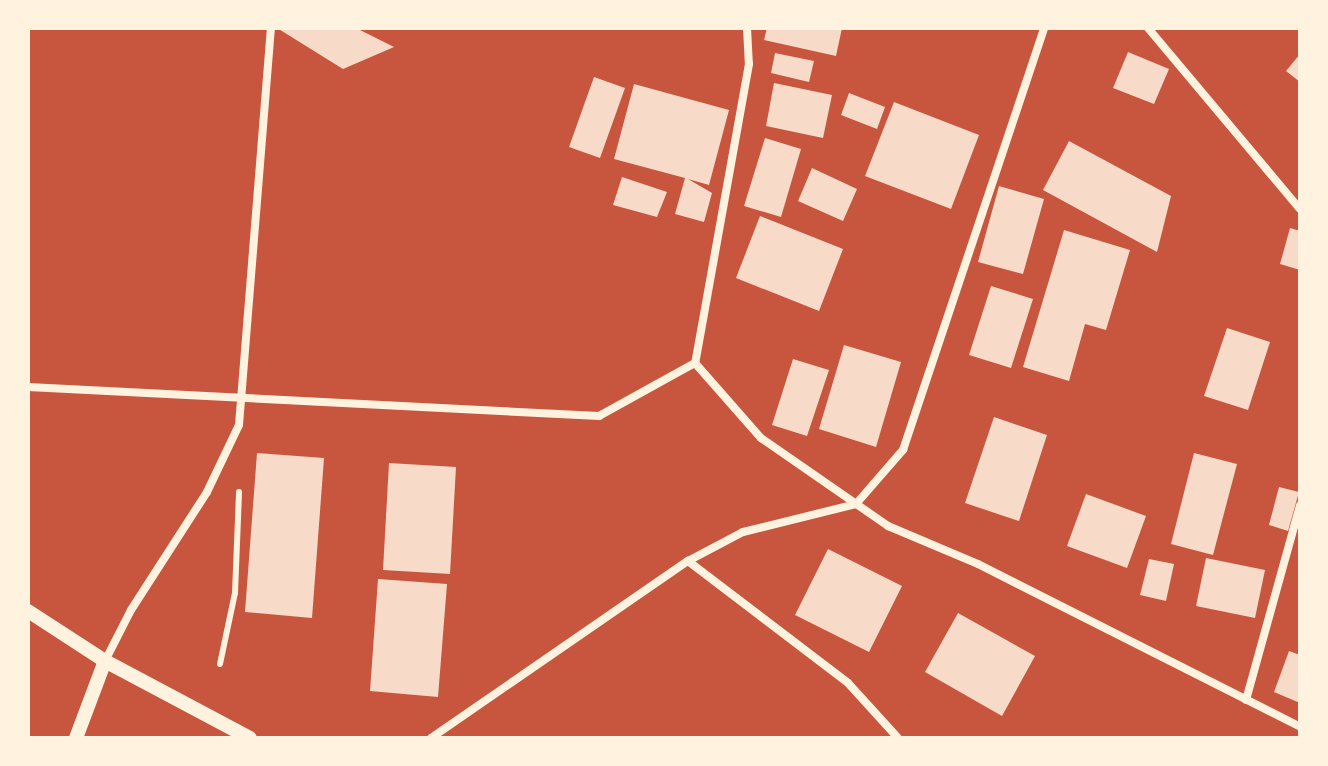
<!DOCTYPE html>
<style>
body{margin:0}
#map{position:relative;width:1328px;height:766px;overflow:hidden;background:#c8553d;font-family:Overpass,sans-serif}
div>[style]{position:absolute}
.building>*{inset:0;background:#f7dbc8}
.service>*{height:6px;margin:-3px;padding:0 3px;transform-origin:3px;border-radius:3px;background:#fff3e0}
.minor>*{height:8px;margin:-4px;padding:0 4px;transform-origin:4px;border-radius:4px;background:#fff3e0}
.tertiary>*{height:14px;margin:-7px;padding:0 7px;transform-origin:7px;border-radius:7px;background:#fff3e0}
span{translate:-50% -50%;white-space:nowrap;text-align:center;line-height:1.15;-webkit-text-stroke:6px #fff3e0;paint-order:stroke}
.frame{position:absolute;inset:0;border:30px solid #fff3e0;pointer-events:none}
</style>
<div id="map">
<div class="building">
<i style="clip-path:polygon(277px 28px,356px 28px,394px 47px,343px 69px)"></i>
<i style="clip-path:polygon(767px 28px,842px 28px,836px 56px,764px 40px)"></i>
<i style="clip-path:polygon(1128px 52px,1169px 69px,1154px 104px,1113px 88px)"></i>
<i style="clip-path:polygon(775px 53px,814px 61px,809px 82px,771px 73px)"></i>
<i style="clip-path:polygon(1300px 54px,1300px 82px,1286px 71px)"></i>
<i style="clip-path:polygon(594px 77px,625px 88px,600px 158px,569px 147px)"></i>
<i style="clip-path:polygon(774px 83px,832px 95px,823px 138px,766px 126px)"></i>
<i style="clip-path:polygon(634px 84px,729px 110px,709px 185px,688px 179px,712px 193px,704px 222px,675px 214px,685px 178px,614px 159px)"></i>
<i style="clip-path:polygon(849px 93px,885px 107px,877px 129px,841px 115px)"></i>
<i style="clip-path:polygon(894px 102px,979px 135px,951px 209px,865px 176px)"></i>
<i style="clip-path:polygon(765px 138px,801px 149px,781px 217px,744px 206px)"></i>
<i style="clip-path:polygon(1069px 141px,1171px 196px,1157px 252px,1043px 190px)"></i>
<i style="clip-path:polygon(812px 168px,857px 189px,843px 221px,798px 201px)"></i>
<i style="clip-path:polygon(622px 177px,667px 192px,657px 217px,613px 205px)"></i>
<i style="clip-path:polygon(999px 186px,1044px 199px,1023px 274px,978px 262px)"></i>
<i style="clip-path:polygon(760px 216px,843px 249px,819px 311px,736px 278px)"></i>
<i style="clip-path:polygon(1290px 228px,1300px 231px,1300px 270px,1280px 264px)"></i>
<i style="clip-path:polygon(1064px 230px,1130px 250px,1106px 330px,1085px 324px,1069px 381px,1023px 367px)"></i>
<i style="clip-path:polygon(991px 286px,1033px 299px,1011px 368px,969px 355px)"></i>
<i style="clip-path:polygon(1227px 328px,1270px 342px,1248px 410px,1204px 396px)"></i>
<i style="clip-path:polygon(844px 345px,901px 362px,876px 447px,819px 429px)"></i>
<i style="clip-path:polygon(793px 359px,829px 370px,807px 436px,772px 425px)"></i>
<i style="clip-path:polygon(994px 417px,1047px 435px,1019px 521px,965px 503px)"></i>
<i style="clip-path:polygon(257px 453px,324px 458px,312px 618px,245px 612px)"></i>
<i style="clip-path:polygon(1194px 453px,1237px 464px,1213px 555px,1171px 544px)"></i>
<i style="clip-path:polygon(389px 463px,456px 467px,450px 574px,383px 570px)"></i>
<i style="clip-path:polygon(1279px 487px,1299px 492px,1288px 531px,1269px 525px)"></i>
<i style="clip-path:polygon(1086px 494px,1146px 516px,1127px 568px,1067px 546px)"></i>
<i style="clip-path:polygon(828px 549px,902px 586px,869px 652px,795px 615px)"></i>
<i style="clip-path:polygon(1206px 558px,1265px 570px,1255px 618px,1196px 606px)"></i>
<i style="clip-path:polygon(1149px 559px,1174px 564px,1166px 601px,1140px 595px)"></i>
<i style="clip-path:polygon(378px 579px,447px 584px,438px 697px,370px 691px)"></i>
<i style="clip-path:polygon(958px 613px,1035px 656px,1002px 716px,925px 672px)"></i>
<i style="clip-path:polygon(1289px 651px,1300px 655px,1300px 703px,1274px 692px)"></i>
</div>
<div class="service">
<i style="left:220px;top:664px;width:73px;rotate:-78.1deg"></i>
<i style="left:235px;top:593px;width:101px;rotate:-87.7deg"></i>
</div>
<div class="minor">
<i style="left:747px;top:28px;width:36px;rotate:87deg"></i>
<i style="left:749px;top:64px;width:304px;rotate:100.2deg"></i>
<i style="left:695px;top:363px;width:100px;rotate:48.7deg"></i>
<i style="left:761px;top:438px;width:155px;rotate:34.7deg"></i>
<i style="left:888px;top:526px;width:98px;rotate:22.9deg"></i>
<i style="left:978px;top:564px;width:361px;rotate:26.8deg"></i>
<i style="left:1148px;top:28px;width:236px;rotate:50deg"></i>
<i style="left:28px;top:387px;width:572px;rotate:2.91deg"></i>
<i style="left:599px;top:416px;width:110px;rotate:-28.9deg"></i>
<i style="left:688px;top:561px;width:201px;rotate:37.3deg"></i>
<i style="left:848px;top:683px;width:74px;rotate:47.7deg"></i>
<i style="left:105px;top:661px;width:57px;rotate:-63deg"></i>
<i style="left:131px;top:610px;width:140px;rotate:-57.2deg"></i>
<i style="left:207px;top:492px;width:74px;rotate:-64.5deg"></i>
<i style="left:239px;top:425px;width:398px;rotate:-85.4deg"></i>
<i style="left:1246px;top:700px;width:202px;rotate:-74.5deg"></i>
<i style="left:431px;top:738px;width:312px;rotate:-34.6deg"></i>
<i style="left:688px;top:561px;width:62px;rotate:-27.8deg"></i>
<i style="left:743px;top:532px;width:116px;rotate:-13.9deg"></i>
<i style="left:856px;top:504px;width:72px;rotate:-49deg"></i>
<i style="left:903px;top:450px;width:445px;rotate:-71.5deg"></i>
</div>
<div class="tertiary">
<i style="left:28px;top:611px;width:92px;rotate:33deg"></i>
<i style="left:105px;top:661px;width:164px;rotate:28deg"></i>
<i style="left:76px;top:738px;width:82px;rotate:-69.4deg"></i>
</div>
<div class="frame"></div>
</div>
